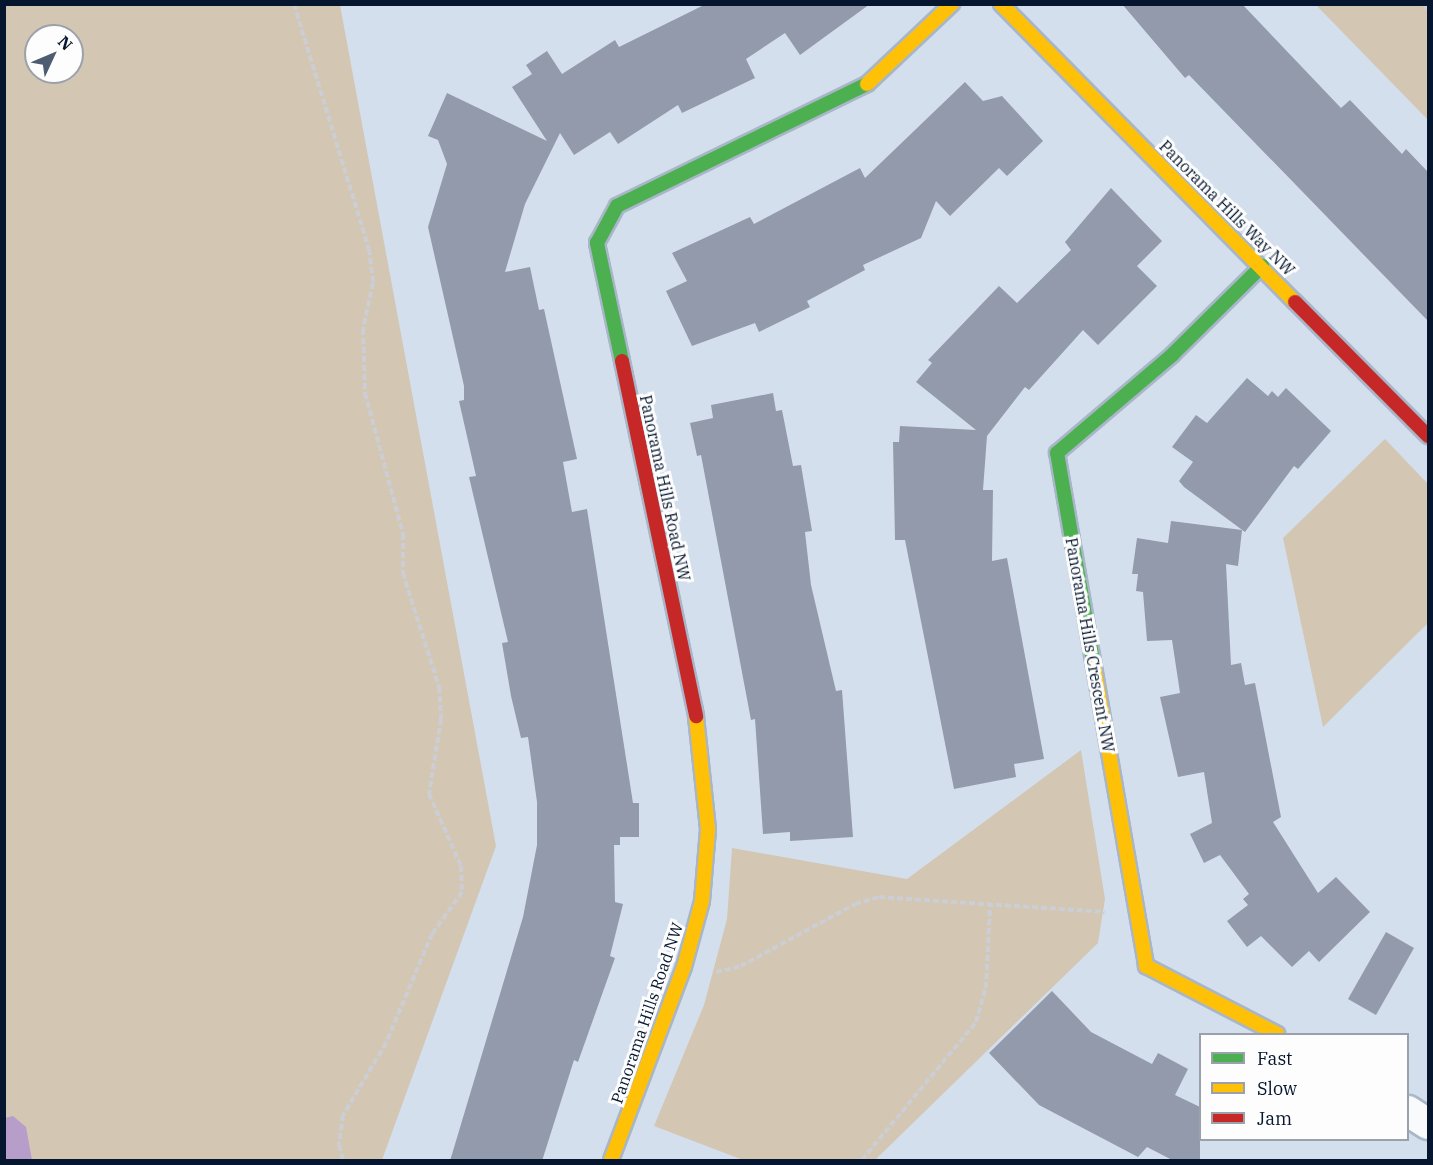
<!DOCTYPE html>
<style>
body{margin:0}
#map{position:relative;width:1433px;height:1165px;overflow:hidden;background:#d4dfee;font-family:"IBM Plex Serif",serif}
div>[style]{position:absolute}
.green>*{inset:0;background:#d3c6b3}
.water>*{inset:0;background:#b79dc9}
.building>*{inset:0;background:#939aab}
.path>*{height:4px;margin-top:-2px;transform-origin:0;background:repeating-linear-gradient(90deg,#cbced4 0 6px,transparent 0 9px)}
.roads{filter:drop-shadow(2px 0 #a8b6c8) drop-shadow(-2px 0 #a8b6c8) drop-shadow(0 2px #a8b6c8) drop-shadow(0 -2px #a8b6c8)}
.street>*{height:30px;margin:-15px;padding:0 15px;transform-origin:15px;border-radius:15px;background:#f9fafc}
.fast>*{height:14px;margin:-7px;padding:0 7px;transform-origin:7px;border-radius:7px;background:#4caf50}
.slow>*{height:14px;margin:-7px;padding:0 7px;transform-origin:7px;border-radius:7px;background:#ffc107}
.jam>*{height:14px;margin:-7px;padding:0 7px;transform-origin:7px;border-radius:7px;background:#c62828}
span{translate:-50% -50%;white-space:nowrap;text-align:center;line-height:1.15;-webkit-text-stroke:6px #fdfdfd;paint-order:stroke}
.street-label{font-size:16px;color:#05162e}
.frame{position:absolute;inset:0;border:6px solid #05162e;pointer-events:none}
.legend{position:absolute;left:1199px;top:1033px;width:210px;height:108px;box-sizing:border-box;background:#fdfdfd;border:2px solid #9aa1aa;margin:0;padding:8px 10px;list-style:none;font-size:18px;color:#05162e}
.legend li{display:flex;align-items:center;gap:12px;height:30px}
.legend b{width:30px;border:2px solid #9aa1aa}
.north{position:absolute;left:24px;top:24px;width:60px;height:60px;box-sizing:border-box;background:#fdfdfd;border:2px solid #9aa1aa;border-radius:50%;rotate:46deg;font-size:16px;font-weight:700;line-height:24px;text-align:center;color:#05162e}
.north::after{content:'';display:block;margin:auto;width:21px;height:27px;background:#4d5c71;clip-path:polygon(50% 0,100% 100%,50% 72%,0 100%)}
</style>
<div id="map">
<div class="green">
<i style="clip-path:polygon(evenodd,5px 5px,340px 5px,496px 846px,382px 1160px,5px 1160px,5px 5px,36px 36px,72px 36px,72px 72px,36px 72px,36px 36px)"></i>
<i style="clip-path:polygon(1316px 5px,1428px 5px,1428px 120px)"></i>
<i style="clip-path:polygon(1385px 439px,1428px 484px,1428px 623px,1323px 727px,1283px 538px)"></i>
<i style="clip-path:polygon(1081px 750px,1105px 899px,1098px 943px,875px 1160px,743px 1160px,654px 1126px,704px 1005px,727px 919px,732px 848px,907px 879px)"></i>
</div>
<div class="water">
<i style="clip-path:polygon(13px 1116px,26px 1127px,32px 1160px,5px 1160px,5px 1118px)"></i>
</div>
<div class="building">
<i style="clip-path:polygon(706px 4px,870px 4px,800px 55px,785px 33px,746px 59px,755px 78px,682px 113px,678px 105px,618px 144px,610px 132px,574px 155px,560px 133px,525px 204px,505px 272px,530px 267px,539px 310px,544px 309px,577px 459px,563px 462px,572px 512px,587px 509px,633px 803px,639px 803px,639px 837px,620px 837px,620px 845px,614px 845px,615px 902px,623px 904px,610px 956px,615px 958px,578px 1062px,574px 1060px,542px 1161px,450px 1161px,523px 917px,537px 845px,537px 802px,528px 737px,521px 738px,511px 696px,502px 643px,508px 642px,469px 477px,476px 476px,459px 401px,464px 400px,464px 386px,428px 227px,447px 164px,438px 140px,428px 136px,447px 93px,547px 141px,512px 87px,532px 74px,526px 65px,547px 51px,562px 74px,615px 40px,619px 47px)"></i>
<i style="clip-path:polygon(1122px 4px,1242px 4px,1341px 108px,1350px 100px,1402px 154px,1406px 149px,1428px 172px,1428px 321px,1189px 75px,1185px 78px)"></i>
<i style="clip-path:polygon(965px 82px,983px 101px,1002px 96px,1043px 141px,1007px 176px,999px 168px,950px 216px,936px 201px,921px 238px,863px 265px,865px 270px,807px 301px,810px 307px,759px 332px,755px 323px,692px 346px,666px 291px,687px 281px,672px 253px,750px 217px,754px 224px,860px 168px,865px 178px)"></i>
<i style="clip-path:polygon(1111px 188px,1162px 241px,1137px 266px,1157px 286px,1098px 345px,1083px 330px,1029px 390px,1025px 387px,987px 436px,983px 490px,993px 490px,992px 561px,1007px 558px,1044px 759px,1014px 764px,1016px 777px,954px 789px,905px 540px,895px 540px,893px 442px,899px 442px,900px 426px,976px 430px,916px 382px,932px 363px,928px 360px,999px 286px,1017px 303px,1071px 250px,1065px 242px)"></i>
<i style="clip-path:polygon(1247px 378px,1268px 396px,1272px 391px,1278px 397px,1286px 388px,1331px 431px,1298px 469px,1294px 466px,1245px 532px,1184px 487px,1179px 481px,1193px 462px,1172px 447px,1196px 415px,1207px 423px)"></i>
<i style="clip-path:polygon(773px 393px,776px 411px,782px 410px,793px 466px,801px 465px,812px 531px,805px 532px,811px 585px,836px 691px,842px 690px,853px 837px,790px 841px,790px 832px,763px 834px,755px 719px,751px 720px,701px 455px,697px 456px,690px 423px,713px 418px,711px 405px)"></i>
<i style="clip-path:polygon(1171px 521px,1242px 530px,1238px 566px,1226px 564px,1231px 665px,1241px 663px,1245px 685px,1255px 683px,1281px 817px,1273px 822px,1318px 893px,1336px 877px,1370px 912px,1319px 962px,1309px 951px,1292px 967px,1261px 936px,1247px 947px,1227px 921px,1248px 905px,1243px 899px,1249px 894px,1220px 855px,1204px 863px,1190px 834px,1212px 823px,1204px 772px,1178px 777px,1160px 697px,1180px 693px,1172px 640px,1147px 641px,1143px 592px,1136px 591px,1138px 574px,1132px 574px,1137px 538px,1168px 543px)"></i>
<i style="clip-path:polygon(1386px 932px,1414px 948px,1376px 1015px,1348px 999px)"></i>
<i style="clip-path:polygon(1052px 991px,1091px 1032px,1152px 1064px,1158px 1053px,1188px 1069px,1175px 1095px,1200px 1107px,1200px 1161px,1174px 1161px,1147px 1147px,1138px 1157px,1039px 1105px,989px 1053px)"></i>
</div>
<div class="path">
<i style="left:294px;top:4px;width:256px;rotate:73deg"></i>
<i style="left:369px;top:249px;width:34px;rotate:83deg"></i>
<i style="left:373px;top:283px;width:47px;rotate:102.3deg"></i>
<i style="left:363px;top:329px;width:64px;rotate:88.2deg"></i>
<i style="left:365px;top:393px;width:146px;rotate:74.9deg"></i>
<i style="left:403px;top:534px;width:39px;rotate:90deg"></i>
<i style="left:403px;top:573px;width:120px;rotate:72.5deg"></i>
<i style="left:439px;top:687px;width:32px;rotate:86deg"></i>
<i style="left:441px;top:719px;width:76px;rotate:99.1deg"></i>
<i style="left:429px;top:794px;width:79px;rotate:66deg"></i>
<i style="left:461px;top:866px;width:26px;rotate:88deg"></i>
<i style="left:462px;top:892px;width:52px;rotate:125.5deg"></i>
<i style="left:432px;top:934px;width:118px;rotate:112.9deg"></i>
<i style="left:386px;top:1043px;width:84px;rotate:120.8deg"></i>
<i style="left:343px;top:1115px;width:30px;rotate:98deg"></i>
<i style="left:339px;top:1145px;width:16px;rotate:75deg"></i>
<i style="left:1424px;top:4px;width:6px;rotate:51deg"></i>
<i style="left:716px;top:972px;width:26px;rotate:-13deg"></i>
<i style="left:741px;top:966px;width:130px;rotate:-28.5deg"></i>
<i style="left:855px;top:904px;width:25px;rotate:-16deg"></i>
<i style="left:879px;top:897px;width:226px;rotate:3.8deg"></i>
<i style="left:862px;top:1160px;width:179px;rotate:-50.4deg"></i>
<i style="left:976px;top:1022px;width:35px;rotate:-74deg"></i>
<i style="left:986px;top:988px;width:82px;rotate:-87.2deg"></i>
</div>
<div class="roads">
<div class="street">
<i style="left:1408px;top:1111px;width:24px;rotate:33deg"></i>
</div>
<div class="fast">
<i style="left:622px;top:361px;width:121px;rotate:-102deg"></i>
<i style="left:597px;top:243px;width:42px;rotate:-61.6deg"></i>
<i style="left:617px;top:206px;width:278px;rotate:-26deg"></i>
<i style="left:1093px;top:661px;width:211px;rotate:-99.8deg"></i>
<i style="left:1057px;top:453px;width:151px;rotate:-40.4deg"></i>
<i style="left:1172px;top:355px;width:127px;rotate:-44.7deg"></i>
</div>
<div class="slow">
<i style="left:1001px;top:4px;width:419px;rotate:45.4deg"></i>
<i style="left:867px;top:84px;width:117px;rotate:-43.3deg"></i>
<i style="left:1093px;top:661px;width:310px;rotate:80.1deg"></i>
<i style="left:1146px;top:966px;width:148px;rotate:27.4deg"></i>
<i style="left:611px;top:1160px;width:206px;rotate:-69.3deg"></i>
<i style="left:684px;top:967px;width:68px;rotate:-74.7deg"></i>
<i style="left:702px;top:901px;width:72px;rotate:-85.2deg"></i>
<i style="left:708px;top:829px;width:114px;rotate:-96.1deg"></i>
</div>
<div class="jam">
<i style="left:1295px;top:302px;width:189px;rotate:45.2deg"></i>
<i style="left:622px;top:361px;width:363px;rotate:78.2deg"></i>
</div>
</div>
<div class="street-label">
<span style="left:1227px;top:208px;rotate:45deg">Panorama Hills Way NW</span>
<span style="left:665px;top:488px;rotate:78deg">Panorama Hills Road NW</span>
<span style="left:1090px;top:645px;rotate:80deg">Panorama Hills Crescent NW</span>
<span style="left:647px;top:1013px;rotate:-71deg">Panorama Hills Road NW</span>
</div>
<div class="frame"></div>
<ul class="legend">
<li><b style="height:8px;background:#4caf50"></b>Fast</li>
<li><b style="height:8px;background:#ffc107"></b>Slow</li>
<li><b style="height:8px;background:#c62828"></b>Jam</li>
</ul>
<div class="north">N</div>
</div>
